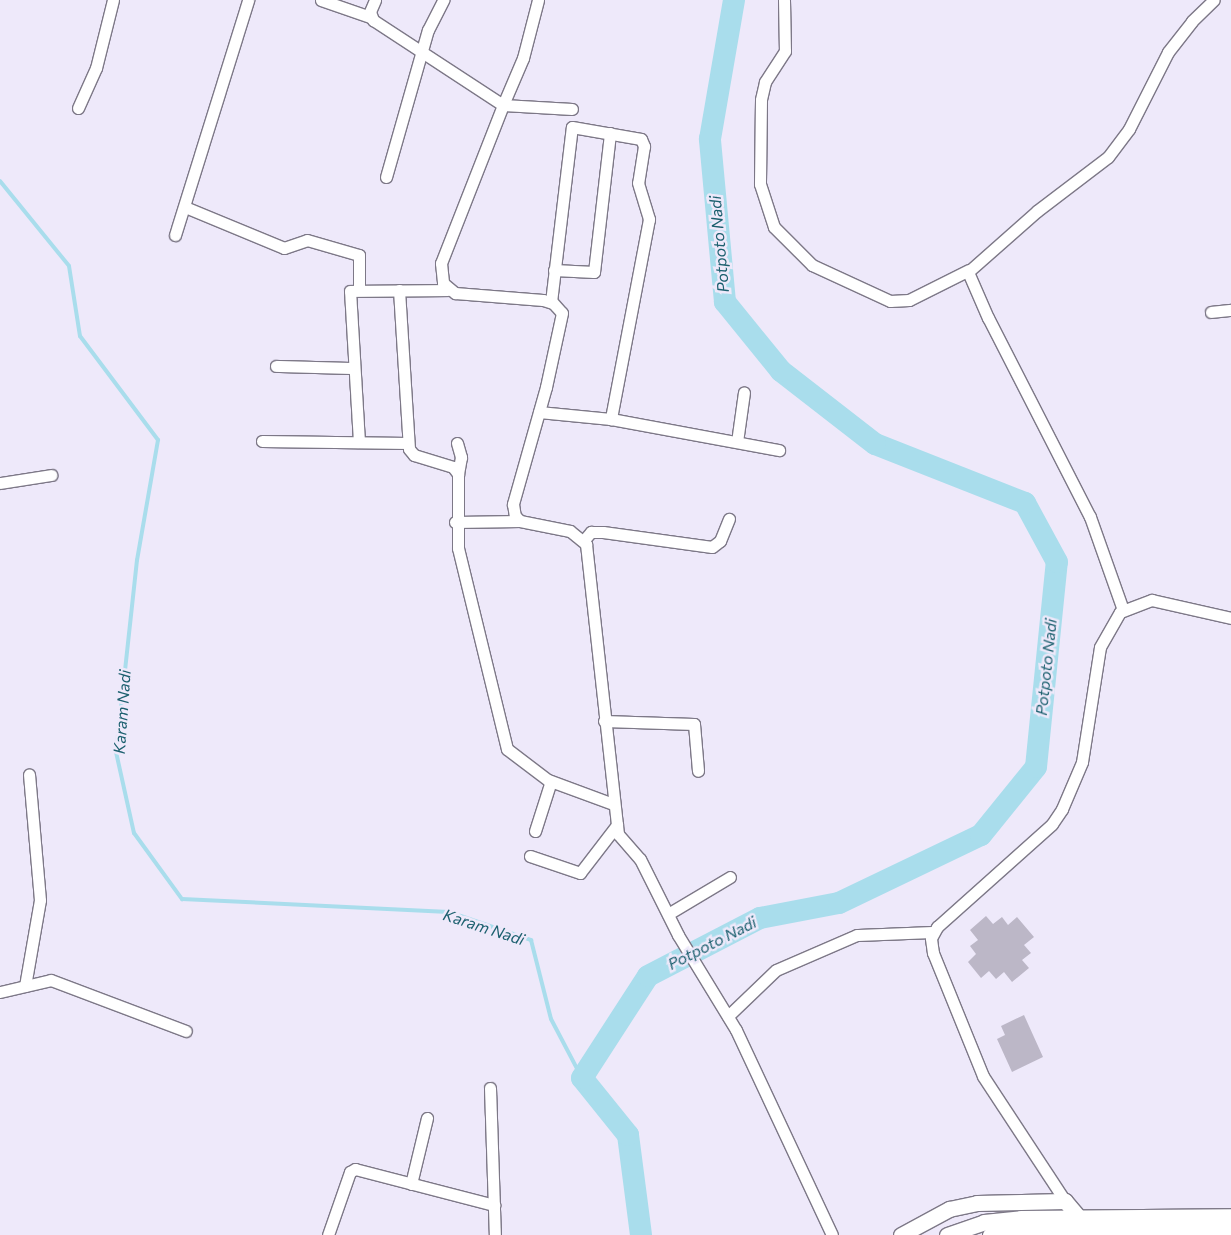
<!DOCTYPE html>
<style>
body{margin:0}
#map{position:relative;width:1231px;height:1235px;overflow:hidden;background:#eee9fa;font-family:Commissioner,sans-serif}
div>[style]{position:absolute}
.stream>*{height:4px;margin:-2px;padding:0 2px;transform-origin:2px;border-radius:2px;background:#a9ddec}
.river>*{height:22px;margin:-11px;padding:0 11px;transform-origin:11px;border-radius:11px;background:#a9ddec}
.building>*{inset:0;background:#bcb7c7}
.roads{filter:drop-shadow(1px 0 #7d7887) drop-shadow(-1px 0 #7d7887) drop-shadow(0 1px #7d7887) drop-shadow(0 -1px #7d7887)}
.minor>*{height:11px;margin:-5.5px;padding:0 5.5px;transform-origin:5.5px;border-radius:5.5px;background:#fff}
.major>*{height:15px;margin:-7.5px;padding:0 7.5px;transform-origin:7.5px;border-radius:7.5px;background:#fff}
span{translate:-50% -50%;white-space:nowrap;text-align:center;line-height:1.15;-webkit-text-stroke:5px #eee9fa;paint-order:stroke}
.water-label{font-size:16px;color:#1c606f;font-style:italic}
</style>
<div id="map">
<div class="stream">
<i style="left:0;top:181px;width:109px;rotate:50.9deg"></i>
<i style="left:69px;top:266px;width:71px;rotate:81.1deg"></i>
<i style="left:80px;top:336px;width:130px;rotate:53.1deg"></i>
<i style="left:158px;top:440px;width:122px;rotate:99.9deg"></i>
<i style="left:137px;top:560px;width:193px;rotate:96.2deg"></i>
<i style="left:116px;top:752px;width:83px;rotate:77.5deg"></i>
<i style="left:134px;top:833px;width:82px;rotate:54deg"></i>
<i style="left:182px;top:899px;width:267px;rotate:2.8deg"></i>
<i style="left:449px;top:912px;width:87px;rotate:18.9deg"></i>
<i style="left:531px;top:940px;width:81px;rotate:75.8deg"></i>
<i style="left:551px;top:1019px;width:67px;rotate:62.3deg"></i>
</div>
<div class="river">
<i style="left:641px;top:1235px;width:101px;rotate:-97.4deg"></i>
<i style="left:628px;top:1135px;width:73px;rotate:-128.9deg"></i>
<i style="left:582px;top:1078px;width:121px;rotate:-57.1deg"></i>
<i style="left:648px;top:976px;width:126px;rotate:-27.4deg"></i>
<i style="left:760px;top:918px;width:80px;rotate:-10.8deg"></i>
<i style="left:839px;top:903px;width:157px;rotate:-25.6deg"></i>
<i style="left:981px;top:835px;width:87px;rotate:-51deg"></i>
<i style="left:1036px;top:767px;width:206px;rotate:-84.2deg"></i>
<i style="left:1057px;top:562px;width:67px;rotate:-118.5deg"></i>
<i style="left:1025px;top:503px;width:161px;rotate:-158.5deg"></i>
<i style="left:875px;top:444px;width:119px;rotate:-142.2deg"></i>
<i style="left:781px;top:371px;width:89px;rotate:-129.1deg"></i>
<i style="left:725px;top:302px;width:164px;rotate:-95.3deg"></i>
<i style="left:710px;top:139px;width:141px;rotate:-80.2deg"></i>
</div>
<div class="building">
<i style="clip-path:polygon(986px 916px,993px 924px,1002px 917px,1008px 925px,1017px 917px,1034px 937px,1024px 945px,1031px 953px,1022px 960px,1029px 968px,1012px 982px,1004px 972px,996px 979px,989px 971px,981px 978px,968px 962px,976px 954px,970px 946px,978px 940px,970px 930px)"></i>
<i style="clip-path:polygon(1024px 1015px,1043px 1057px,1012px 1072px,997px 1039px,1005px 1035px,1001px 1026px)"></i>
</div>
<div class="roads">
<div class="minor">
<i style="left:321px;top:0;width:52px;rotate:19.1deg"></i>
<i style="left:375px;top:0;width:13px;rotate:113deg"></i>
<i style="left:370px;top:12px;width:9px;rotate:69deg"></i>
<i style="left:373px;top:20px;width:155px;rotate:33.2deg"></i>
<i style="left:503px;top:105px;width:170px;rotate:111.4deg"></i>
<i style="left:441px;top:263px;width:20px;rotate:84deg"></i>
<i style="left:443px;top:283px;width:16px;rotate:40deg"></i>
<i style="left:455px;top:293px;width:88px;rotate:4.5deg"></i>
<i style="left:543px;top:300px;width:10px;rotate:17deg"></i>
<i style="left:553px;top:303px;width:13px;rotate:48deg"></i>
<i style="left:562px;top:313px;width:76px;rotate:102.2deg"></i>
<i style="left:546px;top:387px;width:122px;rotate:105.8deg"></i>
<i style="left:513px;top:504px;width:12px;rotate:81deg"></i>
<i style="left:515px;top:516px;width:7px;rotate:45deg"></i>
<i style="left:520px;top:521px;width:51px;rotate:11.3deg"></i>
<i style="left:570px;top:531px;width:21px;rotate:39deg"></i>
<i style="left:586px;top:544px;width:292px;rotate:83.7deg"></i>
<i style="left:618px;top:834px;width:33px;rotate:49deg"></i>
<i style="left:640px;top:859px;width:85px;rotate:63.4deg"></i>
<i style="left:678px;top:935px;width:111px;rotate:58.6deg"></i>
<i style="left:736px;top:1030px;width:226px;rotate:64.9deg"></i>
<i style="left:538px;top:0;width:60px;rotate:104.5deg"></i>
<i style="left:523px;top:58px;width:51px;rotate:113.1deg"></i>
<i style="left:503px;top:105px;width:69px;rotate:3.3deg"></i>
<i style="left:784px;top:0;width:51px;rotate:88.9deg"></i>
<i style="left:785px;top:51px;width:37px;rotate:123deg"></i>
<i style="left:765px;top:82px;width:18px;rotate:103deg"></i>
<i style="left:761px;top:100px;width:84px;rotate:90.7deg"></i>
<i style="left:760px;top:184px;width:45px;rotate:72deg"></i>
<i style="left:774px;top:227px;width:54px;rotate:45deg"></i>
<i style="left:812px;top:265px;width:86px;rotate:24.8deg"></i>
<i style="left:890px;top:301px;width:19px;rotate:-3deg"></i>
<i style="left:909px;top:300px;width:67px;rotate:-26.6deg"></i>
<i style="left:78px;top:108px;width:44px;rotate:-65.8deg"></i>
<i style="left:96px;top:68px;width:70px;rotate:-76deg"></i>
<i style="left:386px;top:177px;width:153px;rotate:-74.1deg"></i>
<i style="left:428px;top:30px;width:34px;rotate:-63deg"></i>
<i style="left:185px;top:207px;width:107px;rotate:22.5deg"></i>
<i style="left:284px;top:248px;width:24px;rotate:-19deg"></i>
<i style="left:307px;top:240px;width:54px;rotate:16.1deg"></i>
<i style="left:359px;top:255px;width:34px;rotate:90deg"></i>
<i style="left:175px;top:235px;width:246px;rotate:-72.7deg"></i>
<i style="left:554px;top:270px;width:40px;rotate:2.9deg"></i>
<i style="left:594px;top:272px;width:140px;rotate:-83.4deg"></i>
<i style="left:399px;top:290px;width:159px;rotate:86.4deg"></i>
<i style="left:409px;top:449px;width:8px;rotate:50deg"></i>
<i style="left:414px;top:455px;width:41px;rotate:17.1deg"></i>
<i style="left:453px;top:467px;width:9px;rotate:54deg"></i>
<i style="left:458px;top:474px;width:74px;rotate:90deg"></i>
<i style="left:458px;top:548px;width:207px;rotate:76.3deg"></i>
<i style="left:507px;top:749px;width:51px;rotate:37.1deg"></i>
<i style="left:548px;top:780px;width:69px;rotate:20.3deg"></i>
<i style="left:551px;top:302px;width:176px;rotate:-83.2deg"></i>
<i style="left:572px;top:127px;width:70px;rotate:9.9deg"></i>
<i style="left:641px;top:139px;width:8px;rotate:67deg"></i>
<i style="left:644px;top:146px;width:37px;rotate:99deg"></i>
<i style="left:638px;top:183px;width:38px;rotate:73deg"></i>
<i style="left:649px;top:219px;width:204px;rotate:100.8deg"></i>
<i style="left:1211px;top:312px;width:20px;rotate:-6deg"></i>
<i style="left:276px;top:366px;width:78px;rotate:1.5deg"></i>
<i style="left:539px;top:412px;width:72px;rotate:5.6deg"></i>
<i style="left:611px;top:419px;width:171px;rotate:10.5deg"></i>
<i style="left:262px;top:441px;width:146px;rotate:0.8deg"></i>
<i style="left:359px;top:442px;width:151px;rotate:-93.4deg"></i>
<i style="left:350px;top:291px;width:97px;rotate:-0.6deg"></i>
<i style="left:737px;top:442px;width:50px;rotate:-82deg"></i>
<i style="left:457px;top:443px;width:15px;rotate:74deg"></i>
<i style="left:461px;top:457px;width:17px;rotate:100deg"></i>
<i style="left:0;top:483px;width:52px;rotate:-8.9deg"></i>
<i style="left:455px;top:522px;width:65px;rotate:-0.9deg"></i>
<i style="left:584px;top:540px;width:11px;rotate:-49deg"></i>
<i style="left:591px;top:532px;width:12px"></i>
<i style="left:603px;top:532px;width:110px;rotate:7.8deg"></i>
<i style="left:712px;top:547px;width:10px;rotate:-37deg"></i>
<i style="left:720px;top:541px;width:24px;rotate:-68deg"></i>
<i style="left:1123px;top:610px;width:99px;rotate:-109.5deg"></i>
<i style="left:1090px;top:517px;width:224px;rotate:-117.1deg"></i>
<i style="left:988px;top:318px;width:50px;rotate:-113.5deg"></i>
<i style="left:968px;top:272px;width:92px;rotate:-41.5deg"></i>
<i style="left:1037px;top:211px;width:89px;rotate:-37.3deg"></i>
<i style="left:1108px;top:157px;width:35px;rotate:-53deg"></i>
<i style="left:1129px;top:129px;width:86px;rotate:-63.1deg"></i>
<i style="left:1168px;top:52px;width:39px;rotate:-52deg"></i>
<i style="left:1192px;top:21px;width:30px;rotate:-44deg"></i>
<i style="left:604px;top:721px;width:90px;rotate:1.9deg"></i>
<i style="left:694px;top:724px;width:47px;rotate:85.1deg"></i>
<i style="left:535px;top:831px;width:52px;rotate:-72.3deg"></i>
<i style="left:530px;top:856px;width:53px;rotate:18.8deg"></i>
<i style="left:580px;top:873px;width:61px;rotate:-52.4deg"></i>
<i style="left:668px;top:914px;width:72px;rotate:-30.8deg"></i>
<i style="left:25px;top:986px;width:87px;rotate:-80.1deg"></i>
<i style="left:40px;top:900px;width:126px;rotate:-95deg"></i>
<i style="left:0;top:992px;width:52px;rotate:-13.2deg"></i>
<i style="left:51px;top:980px;width:144px;rotate:20.7deg"></i>
<i style="left:728px;top:1016px;width:66px;rotate:-43.8deg"></i>
<i style="left:776px;top:970px;width:88px;rotate:-23.4deg"></i>
<i style="left:857px;top:935px;width:76px;rotate:-2.3deg"></i>
<i style="left:490px;top:1088px;width:147px;rotate:88.1deg"></i>
<i style="left:411px;top:1184px;width:68px;rotate:-76.4deg"></i>
<i style="left:1065px;top:1201px;width:149px;rotate:-123.3deg"></i>
<i style="left:983px;top:1076px;width:133px;rotate:-112.1deg"></i>
<i style="left:933px;top:953px;width:15px;rotate:-98deg"></i>
<i style="left:931px;top:938px;width:13px;rotate:-61deg"></i>
<i style="left:937px;top:927px;width:154px;rotate:-41.8deg"></i>
<i style="left:1052px;top:824px;width:18px;rotate:-56deg"></i>
<i style="left:1062px;top:809px;width:51px;rotate:-66.9deg"></i>
<i style="left:1082px;top:762px;width:116px;rotate:-81.1deg"></i>
<i style="left:1100px;top:647px;width:40px;rotate:-60.3deg"></i>
<i style="left:1120px;top:612px;width:34px;rotate:-21deg"></i>
<i style="left:1152px;top:600px;width:81px;rotate:12.8deg"></i>
<i style="left:328px;top:1235px;width:67px;rotate:-70.8deg"></i>
<i style="left:350px;top:1172px;width:6px;rotate:-31deg"></i>
<i style="left:355px;top:1169px;width:144px;rotate:14.5deg"></i>
</div>
<div class="major">
<i style="left:901px;top:1235px;width:55px;rotate:-28.4deg"></i>
<i style="left:949px;top:1209px;width:29px;rotate:-12deg"></i>
<i style="left:977px;top:1203px;width:88px;rotate:-1.3deg"></i>
<i style="left:1065px;top:1201px;width:25px;rotate:50deg"></i>
<i style="left:947px;top:1235px;width:39px;rotate:-19deg"></i>
<i style="left:984px;top:1222px;width:37px;rotate:-6deg"></i>
<i style="left:1021px;top:1218px;width:210px;rotate:-0.5deg"></i>
<i style="left:990px;top:1235px;width:52px;rotate:-7.7deg"></i>
<i style="left:1042px;top:1228px;width:189px;rotate:0.3deg"></i>
</div>
</div>
<div class="water-label">
<span style="left:719px;top:244px;rotate:-95deg">Potpoto Nadi</span>
<span style="left:1046px;top:667px;rotate:-84deg">Potpoto Nadi</span>
<span style="left:122px;top:712px;rotate:-86deg">Karam Nadi</span>
<span style="left:484px;top:927px;rotate:18deg">Karam Nadi</span>
<span style="left:712px;top:943px;rotate:-27deg">Potpoto Nadi</span>
</div>
</div>
